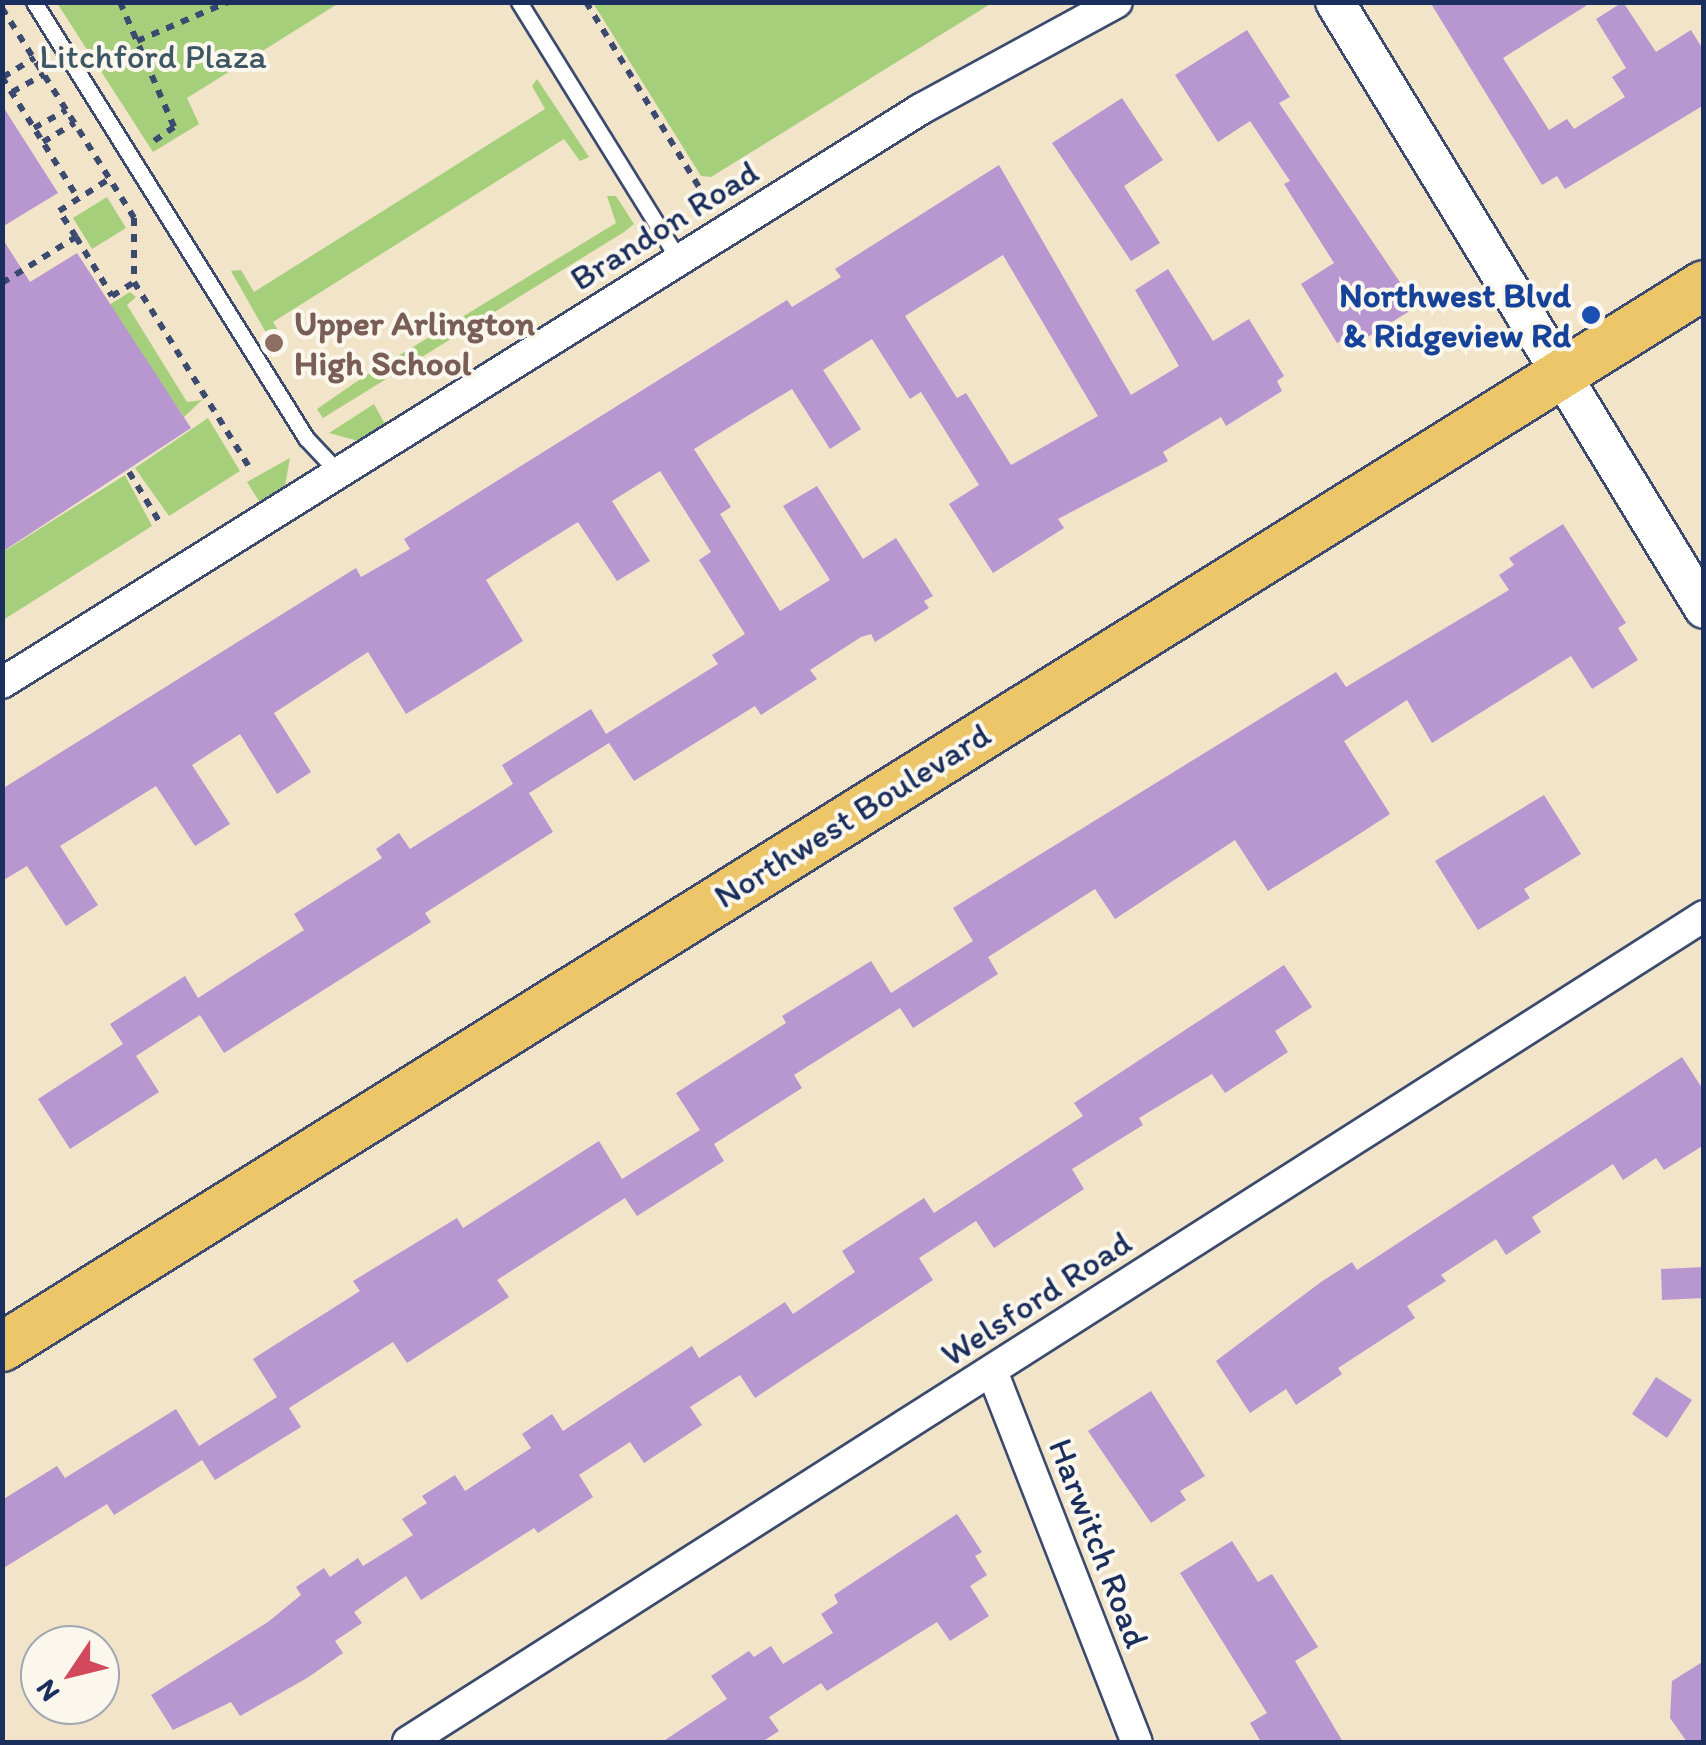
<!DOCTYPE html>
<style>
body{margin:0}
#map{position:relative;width:1706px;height:1745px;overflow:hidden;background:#f1e4c9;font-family:Itim,sans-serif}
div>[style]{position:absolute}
.green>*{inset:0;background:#a5cf7b}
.building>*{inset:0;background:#b897d1}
.path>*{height:6px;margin-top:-3px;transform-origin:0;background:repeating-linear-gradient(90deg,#3b4a6e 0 8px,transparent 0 16px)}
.roads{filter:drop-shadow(2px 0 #3b4a6e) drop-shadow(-2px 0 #3b4a6e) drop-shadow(0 2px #3b4a6e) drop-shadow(0 -2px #3b4a6e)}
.service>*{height:15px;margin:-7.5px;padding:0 7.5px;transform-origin:7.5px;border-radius:7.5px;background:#fff}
.minor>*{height:30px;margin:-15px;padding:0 15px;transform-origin:15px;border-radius:15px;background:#fff}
.tertiary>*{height:38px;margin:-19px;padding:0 19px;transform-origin:19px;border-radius:19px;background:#fff}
.primary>*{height:48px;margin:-24px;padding:0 24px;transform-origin:24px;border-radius:24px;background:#ecc669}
.dots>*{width:28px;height:28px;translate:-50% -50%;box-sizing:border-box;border:5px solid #fbf7ec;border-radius:50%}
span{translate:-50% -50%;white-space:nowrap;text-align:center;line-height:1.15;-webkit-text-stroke:8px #fbf7ec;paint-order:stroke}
.park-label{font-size:35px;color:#3e5765}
.street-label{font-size:35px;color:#1b2f5e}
.transit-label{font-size:35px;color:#164399;font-weight:700}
.right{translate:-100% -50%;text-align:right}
.education-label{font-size:35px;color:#785e54;font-weight:700}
.left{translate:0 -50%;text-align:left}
.frame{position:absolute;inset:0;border:5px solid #1b2f5e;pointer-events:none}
.north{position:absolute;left:20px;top:1625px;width:100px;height:100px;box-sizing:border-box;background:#fbf7ec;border:2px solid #a1a7b3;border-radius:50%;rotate:235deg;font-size:28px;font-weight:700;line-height:40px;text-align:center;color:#1b2f5e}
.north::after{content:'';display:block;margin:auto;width:35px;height:45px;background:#d1495b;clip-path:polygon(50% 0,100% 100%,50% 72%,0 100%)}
</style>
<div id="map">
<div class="green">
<i style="clip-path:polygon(57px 3px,339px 3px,187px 98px,199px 124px,153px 152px)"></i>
<i style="clip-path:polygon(593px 3px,992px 3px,711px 177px,701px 176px)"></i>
<i style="clip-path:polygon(537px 79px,589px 157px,580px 161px,564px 139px,273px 322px,286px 343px,276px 350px,231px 271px,241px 270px,254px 292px,545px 109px,532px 86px)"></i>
<i style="clip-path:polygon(607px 196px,616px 196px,634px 224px,624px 232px,323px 418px,317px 409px,362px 378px,616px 223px)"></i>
<i style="clip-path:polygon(107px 197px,126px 228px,92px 249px,73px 218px)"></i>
<i style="clip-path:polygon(130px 292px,136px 297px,127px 305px,187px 402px,202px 400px,184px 417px,109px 305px)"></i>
<i style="clip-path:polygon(374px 404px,387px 428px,362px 442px,329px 433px)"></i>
<i style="clip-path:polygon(208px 418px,240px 471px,169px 516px,135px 468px)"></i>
<i style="clip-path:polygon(290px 458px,284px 491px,262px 506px,247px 482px)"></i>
<i style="clip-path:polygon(125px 475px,152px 526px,3px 620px,3px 552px)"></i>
</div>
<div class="building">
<i style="clip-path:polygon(1430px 2px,1592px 2px,1503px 58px,1549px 130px,1567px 119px,1574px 129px,1625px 97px,1612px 77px,1626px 68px,1596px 19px,1623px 2px,1656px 52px,1691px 30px,1704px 51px,1704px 105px,1565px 189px,1557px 176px,1542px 185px)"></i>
<i style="clip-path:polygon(1247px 30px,1290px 97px,1279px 103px,1410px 297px,1402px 301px,1408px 312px,1350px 348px,1344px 339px,1337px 343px,1301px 284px,1334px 263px,1284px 184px,1290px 181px,1250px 121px,1218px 142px,1175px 75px)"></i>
<i style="clip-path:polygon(1122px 98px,1163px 160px,1124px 186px,1160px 243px,1131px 261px,1052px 143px)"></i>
<i style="clip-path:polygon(2px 105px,58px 193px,2px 227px)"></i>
<i style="clip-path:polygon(evenodd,999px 165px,1131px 395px,1179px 366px,1135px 290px,1168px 269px,1213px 341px,1249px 319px,1284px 376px,1277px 381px,1282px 391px,1226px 426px,1221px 417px,1163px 452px,1168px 461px,1058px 519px,1064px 528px,993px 573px,949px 504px,979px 485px,921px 392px,910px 399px,872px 339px,823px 370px,861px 429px,830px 449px,792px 389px,757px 410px,694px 449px,731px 507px,720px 514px,780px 611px,830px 580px,783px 506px,817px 486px,863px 559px,896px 538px,933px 596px,924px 601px,929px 608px,875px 642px,871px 634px,861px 637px,810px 670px,817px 679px,761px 715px,755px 706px,634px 781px,609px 743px,529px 793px,553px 832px,425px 913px,431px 922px,224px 1053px,200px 1015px,136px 1056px,159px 1092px,70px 1149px,38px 1099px,123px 1044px,110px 1024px,185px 976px,198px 998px,304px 930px,294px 914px,382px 858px,376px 849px,399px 833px,410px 849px,513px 784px,502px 765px,591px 709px,606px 734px,718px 664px,712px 655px,745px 634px,699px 560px,711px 552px,660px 471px,612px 501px,650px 561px,617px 581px,578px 522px,520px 558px,486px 580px,523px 641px,442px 692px,406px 714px,368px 652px,274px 713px,311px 772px,277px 794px,240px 734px,192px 765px,230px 824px,195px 846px,156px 786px,60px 846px,98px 905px,66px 926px,27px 866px,2px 881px,2px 789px,356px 568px,361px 577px,410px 549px,404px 539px,787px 300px,792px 307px,841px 277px,835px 269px,999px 165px,1003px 255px,1098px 416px,1011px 465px,966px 393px,957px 398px,905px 316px,1003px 255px)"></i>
<i style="clip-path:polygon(2px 238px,30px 282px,77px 253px,191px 428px,2px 552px)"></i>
<i style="clip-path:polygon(1563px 524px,1626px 623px,1618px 628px,1638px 660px,1592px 689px,1571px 656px,1432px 743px,1407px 700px,1344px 741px,1390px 814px,1347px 842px,1268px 891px,1235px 840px,1115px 919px,1095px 889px,988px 957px,998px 974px,913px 1028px,900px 1008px,794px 1075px,802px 1088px,714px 1144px,724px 1161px,637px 1216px,625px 1198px,497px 1280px,509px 1297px,407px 1363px,393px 1342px,289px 1408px,301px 1427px,215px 1480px,202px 1460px,114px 1515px,107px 1504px,2px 1569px,2px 1500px,57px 1466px,65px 1478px,176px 1409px,199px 1446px,277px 1397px,253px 1359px,360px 1291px,353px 1281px,457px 1218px,463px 1228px,599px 1141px,622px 1179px,700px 1130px,676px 1093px,786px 1023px,782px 1016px,871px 961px,891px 993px,973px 941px,953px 908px,1336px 672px,1346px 687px,1509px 590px,1499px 575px,1514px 565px,1509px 558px)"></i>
<i style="clip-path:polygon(1544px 795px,1581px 854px,1524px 889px,1530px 898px,1478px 930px,1435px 861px)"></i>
<i style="clip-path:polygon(1284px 965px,1312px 1007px,1275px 1031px,1288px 1052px,1225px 1093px,1212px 1074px,1139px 1118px,1143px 1125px,1072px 1169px,1084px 1189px,994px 1248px,976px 1221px,919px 1258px,933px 1280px,755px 1398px,740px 1375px,690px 1407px,702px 1425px,644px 1463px,630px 1442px,579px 1475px,593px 1497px,538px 1533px,534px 1528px,421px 1600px,406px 1576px,354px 1612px,362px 1623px,335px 1641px,343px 1653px,307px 1678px,240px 1716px,231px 1702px,173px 1730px,151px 1695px,268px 1622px,301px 1595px,296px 1587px,324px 1568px,330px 1577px,358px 1558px,363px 1566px,413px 1535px,402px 1519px,427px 1503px,422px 1496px,455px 1475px,465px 1491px,531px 1448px,522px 1434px,552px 1414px,563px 1431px,692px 1346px,699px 1358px,785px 1302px,793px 1314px,855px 1272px,842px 1251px,924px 1198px,934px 1213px,1083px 1116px,1074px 1103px)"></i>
<i style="clip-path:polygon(1682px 1057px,1704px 1091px,1704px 1145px,1664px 1170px,1656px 1158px,1623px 1180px,1613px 1164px,1532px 1217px,1541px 1232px,1506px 1255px,1496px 1239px,1441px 1275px,1446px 1281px,1407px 1306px,1415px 1318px,1338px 1368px,1342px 1374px,1296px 1405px,1286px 1389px,1250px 1413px,1216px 1361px,1321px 1282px,1352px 1262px,1357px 1270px)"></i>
<i style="clip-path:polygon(1704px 1267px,1704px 1298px,1662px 1300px,1661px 1269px)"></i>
<i style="clip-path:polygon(1656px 1377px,1692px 1400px,1667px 1438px,1632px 1414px)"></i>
<i style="clip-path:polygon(1151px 1391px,1205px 1476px,1180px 1491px,1186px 1500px,1151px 1523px,1088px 1431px)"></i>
<i style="clip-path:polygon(957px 1514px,982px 1552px,975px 1556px,987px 1575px,970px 1586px,989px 1616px,950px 1641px,937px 1622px,827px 1691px,821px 1683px,769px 1717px,779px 1731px,762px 1742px,662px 1742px,727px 1699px,711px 1676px,749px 1651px,754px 1657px,771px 1646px,783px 1664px,833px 1633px,821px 1614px,838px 1603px,834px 1595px)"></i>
<i style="clip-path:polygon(1232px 1541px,1258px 1582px,1272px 1574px,1318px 1647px,1295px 1661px,1343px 1742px,1261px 1742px,1250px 1723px,1267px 1713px,1180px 1573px)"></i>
<i style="clip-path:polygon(1704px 1661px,1704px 1742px,1687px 1742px,1670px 1718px,1672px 1681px)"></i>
</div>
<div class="path">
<i style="left:120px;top:2px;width:136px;rotate:66.6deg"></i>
<i style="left:174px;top:127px;width:28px;rotate:145deg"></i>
<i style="left:586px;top:2px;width:219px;rotate:58.6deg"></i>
<i style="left:2px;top:8px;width:248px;rotate:57.8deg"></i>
<i style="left:134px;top:218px;width:64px;rotate:90deg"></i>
<i style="left:134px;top:282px;width:221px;rotate:58.1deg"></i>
<i style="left:137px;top:41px;width:99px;rotate:-23.2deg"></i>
<i style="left:2px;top:77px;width:143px;rotate:57.9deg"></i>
<i style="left:3px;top:77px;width:37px;rotate:-31deg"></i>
<i style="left:12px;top:92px;width:37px;rotate:-29deg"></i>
<i style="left:34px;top:128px;width:37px;rotate:-29deg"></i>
<i style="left:43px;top:142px;width:37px;rotate:-31deg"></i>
<i style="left:76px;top:237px;width:31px;rotate:-123deg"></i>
<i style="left:59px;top:211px;width:59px;rotate:-32.6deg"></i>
<i style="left:2px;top:283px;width:87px;rotate:-31.9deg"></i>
<i style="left:76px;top:237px;width:69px;rotate:58.6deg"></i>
<i style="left:112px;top:296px;width:26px;rotate:-32deg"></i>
<i style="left:129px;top:472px;width:63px;rotate:58.6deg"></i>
</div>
<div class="roads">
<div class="service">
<i style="left:34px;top:2px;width:514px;rotate:58.04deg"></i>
<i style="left:306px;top:438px;width:48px;rotate:46.7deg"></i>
<i style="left:519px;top:2px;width:304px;rotate:58.2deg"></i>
</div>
<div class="minor">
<i style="left:2px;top:683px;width:1084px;rotate:-31.99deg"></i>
<i style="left:921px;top:109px;width:223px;rotate:-28.6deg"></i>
<i style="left:992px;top:1371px;width:398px;rotate:68.7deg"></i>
<i style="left:408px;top:1742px;width:1537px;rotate:-32.51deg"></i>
</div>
<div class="tertiary">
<i style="left:1335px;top:2px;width:710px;rotate:58.7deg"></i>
</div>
<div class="primary">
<i style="left:2px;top:1347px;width:2006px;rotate:-31.96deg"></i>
</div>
</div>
<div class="dots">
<i style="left:1591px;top:315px;background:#1a4fb4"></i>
<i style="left:274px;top:343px;background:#8d6e63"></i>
</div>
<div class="park-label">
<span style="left:153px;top:56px">Litchford Plaza</span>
</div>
<div class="street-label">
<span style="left:664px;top:225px;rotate:-32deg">Brandon Road</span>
<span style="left:852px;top:815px;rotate:-32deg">Northwest Boulevard</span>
<span style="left:1036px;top:1298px;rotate:-33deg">Welsford Road</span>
<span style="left:1099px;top:1543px;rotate:69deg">Harwitch Road</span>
</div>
<div class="transit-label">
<span class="right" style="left:1571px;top:315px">Northwest Blvd<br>&amp; Ridgeview Rd</span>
</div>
<div class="education-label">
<span class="left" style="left:294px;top:343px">Upper Arlington<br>High School</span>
</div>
<div class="frame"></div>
<div class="north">N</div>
</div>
